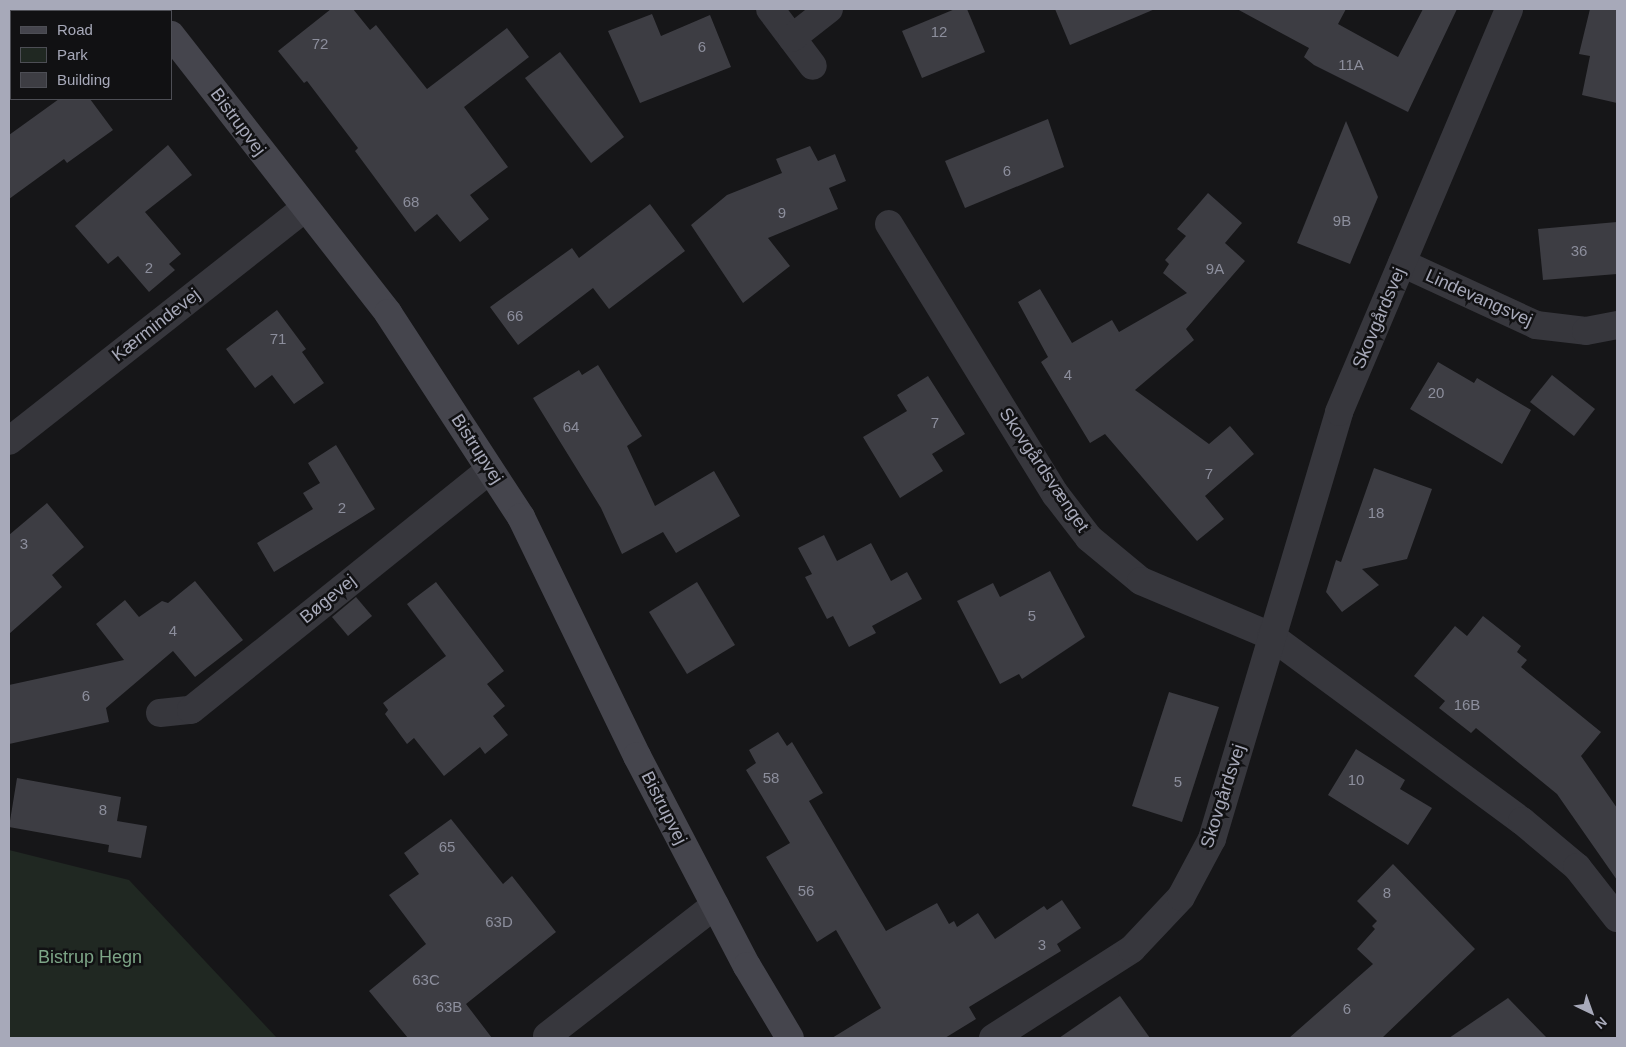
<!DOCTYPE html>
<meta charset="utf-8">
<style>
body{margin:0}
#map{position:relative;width:1626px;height:1047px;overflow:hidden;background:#161618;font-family:Helvetica,sans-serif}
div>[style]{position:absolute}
.green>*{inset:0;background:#202822}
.building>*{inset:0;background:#3d3d43}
.street>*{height:28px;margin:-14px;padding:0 14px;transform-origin:14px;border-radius:14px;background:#37373d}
.secondary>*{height:28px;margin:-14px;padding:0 14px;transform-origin:14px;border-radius:14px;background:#45454d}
span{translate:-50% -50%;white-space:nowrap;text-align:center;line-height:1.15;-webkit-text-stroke:5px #111113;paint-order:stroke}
.number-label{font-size:15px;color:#8c8e9c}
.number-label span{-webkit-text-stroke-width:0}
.street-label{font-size:18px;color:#a7a9b9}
.park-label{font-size:18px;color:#7da587}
.frame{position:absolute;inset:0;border:10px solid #a7a9b9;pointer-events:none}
.legend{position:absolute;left:10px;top:10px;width:162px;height:90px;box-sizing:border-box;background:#111113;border:1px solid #4d4e55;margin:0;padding:6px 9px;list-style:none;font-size:15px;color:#a7a9b9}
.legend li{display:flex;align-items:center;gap:10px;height:25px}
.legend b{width:25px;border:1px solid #4d4e55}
.north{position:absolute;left:1566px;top:987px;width:50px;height:50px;-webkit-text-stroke:4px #111113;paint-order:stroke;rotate:138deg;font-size:14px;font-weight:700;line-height:20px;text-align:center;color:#a7a9b9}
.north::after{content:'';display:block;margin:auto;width:18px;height:22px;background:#a7a9b9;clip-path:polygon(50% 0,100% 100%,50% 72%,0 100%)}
</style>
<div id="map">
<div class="green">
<i style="clip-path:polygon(9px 850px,129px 880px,277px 1038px,9px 1038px)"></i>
</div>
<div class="building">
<i style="clip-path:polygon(331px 9px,353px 9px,370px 30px,376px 25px,427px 89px,507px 28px,529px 57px,464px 107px,508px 167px,470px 195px,489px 219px,460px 242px,437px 214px,415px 232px,355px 151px,358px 148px,307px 81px,304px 83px,278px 51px)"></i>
<i style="clip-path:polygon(955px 9px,967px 9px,985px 52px,922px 78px,902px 31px)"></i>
<i style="clip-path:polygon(1055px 9px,1155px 9px,1070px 45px)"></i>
<i style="clip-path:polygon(1237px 9px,1346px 9px,1338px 24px,1398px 57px,1423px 9px,1457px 9px,1408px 112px,1314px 65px,1304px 57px,1309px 48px)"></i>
<i style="clip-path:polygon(1590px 9px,1617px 9px,1617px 103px,1582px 95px,1590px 56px,1579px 54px)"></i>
<i style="clip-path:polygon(652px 14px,661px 36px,710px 15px,731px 67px,640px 103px,608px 31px)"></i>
<i style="clip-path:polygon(560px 52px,624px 137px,591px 163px,525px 78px)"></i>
<i style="clip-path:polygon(59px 99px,90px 99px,113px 130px,67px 163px,64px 159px,9px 199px,9px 135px)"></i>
<i style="clip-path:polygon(1048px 119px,1064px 167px,965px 208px,945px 161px)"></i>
<i style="clip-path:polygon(1346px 121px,1378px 197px,1350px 264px,1297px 243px)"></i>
<i style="clip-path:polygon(168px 145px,192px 175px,145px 212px,181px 254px,169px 264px,175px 270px,149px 292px,118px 256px,108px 264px,75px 226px)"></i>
<i style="clip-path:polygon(810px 146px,818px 161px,835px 154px,846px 181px,829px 188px,838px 209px,768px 238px,790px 266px,743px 303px,691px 225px,727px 195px,782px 173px,776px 159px)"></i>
<i style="clip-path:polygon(1208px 193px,1242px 223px,1225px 243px,1245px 261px,1186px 329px,1194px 340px,1135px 390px,1209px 444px,1230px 426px,1254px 454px,1205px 496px,1224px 519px,1197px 541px,1105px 434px,1090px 443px,1041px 362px,1048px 357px,1018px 302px,1040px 289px,1072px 343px,1112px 320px,1119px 332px,1187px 293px,1163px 273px,1169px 264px,1165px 260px,1186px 236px,1177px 229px)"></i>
<i style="clip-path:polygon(650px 204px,685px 251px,609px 309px,593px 288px,518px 345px,490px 307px,572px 248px,579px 258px)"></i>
<i style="clip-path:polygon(1617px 222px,1617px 274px,1543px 280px,1538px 229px)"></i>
<i style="clip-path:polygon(277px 310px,306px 349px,302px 352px,324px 383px,294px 404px,272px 375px,255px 388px,226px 349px)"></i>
<i style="clip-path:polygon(1438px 362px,1474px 383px,1477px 378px,1531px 410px,1502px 464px,1410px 409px)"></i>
<i style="clip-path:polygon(598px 365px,642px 436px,627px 446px,655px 506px,714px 471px,740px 516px,676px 553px,663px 532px,622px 554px,601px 508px,533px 398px,579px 370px,582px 375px)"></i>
<i style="clip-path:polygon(1552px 375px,1595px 409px,1574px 436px,1530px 402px)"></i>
<i style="clip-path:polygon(928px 376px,965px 434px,932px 454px,943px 471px,900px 498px,863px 437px,907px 411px,897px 395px)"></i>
<i style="clip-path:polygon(336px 445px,375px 509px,274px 572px,257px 543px,313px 509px,303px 493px,320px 483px,308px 463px)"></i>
<i style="clip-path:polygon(1374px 468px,1432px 489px,1407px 559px,1362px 569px,1379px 585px,1342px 612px,1326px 592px,1336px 560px,1341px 562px)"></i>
<i style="clip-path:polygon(47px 503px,84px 547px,52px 575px,62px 587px,9px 634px,9px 535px)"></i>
<i style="clip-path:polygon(824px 535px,837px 561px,871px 543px,891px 581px,907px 572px,922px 599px,872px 626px,876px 633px,849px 647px,833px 616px,827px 619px,805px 577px,812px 574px,798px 548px)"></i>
<i style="clip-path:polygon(1050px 571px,1085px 637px,1022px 679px,1019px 674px,1000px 684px,957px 601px,993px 583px,1000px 597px)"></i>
<i style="clip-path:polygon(195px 581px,243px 640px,195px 677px,173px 651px,106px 708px,109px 722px,9px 744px,9px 685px,124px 660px,96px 624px,125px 600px,139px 617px,162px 601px,168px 603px)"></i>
<i style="clip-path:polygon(436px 582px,504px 671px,487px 684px,505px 706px,493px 716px,508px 735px,485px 754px,480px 747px,444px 776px,414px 738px,407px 744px,385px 714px,388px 710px,383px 703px,446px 656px,407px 604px)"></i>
<i style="clip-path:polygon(697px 582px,735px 645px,687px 674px,649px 612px)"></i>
<i style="clip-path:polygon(356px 597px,372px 616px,348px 636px,332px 617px)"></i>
<i style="clip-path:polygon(1483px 616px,1521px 646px,1517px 652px,1527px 660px,1521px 667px,1601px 732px,1581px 756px,1617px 808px,1617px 880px,1557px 794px,1476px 728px,1471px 733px,1439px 708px,1445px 701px,1414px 676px,1455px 626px,1467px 636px)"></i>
<i style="clip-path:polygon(1169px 692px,1219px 707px,1182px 822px,1132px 806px)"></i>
<i style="clip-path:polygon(778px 732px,787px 746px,792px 742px,823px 793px,809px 801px,886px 931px,937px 903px,949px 924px,954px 921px,957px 927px,978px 913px,995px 939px,1044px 906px,1047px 910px,1062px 900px,1081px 928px,1057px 944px,1061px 951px,969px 1007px,976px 1019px,945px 1038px,832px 1038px,881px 1008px,836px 930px,817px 942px,766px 857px,790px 843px,746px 770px,756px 763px,749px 750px)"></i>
<i style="clip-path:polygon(1356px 749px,1405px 780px,1400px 789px,1432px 808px,1408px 845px,1328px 795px)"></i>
<i style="clip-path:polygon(17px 778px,121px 797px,117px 821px,147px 826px,141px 858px,108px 852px,109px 845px,9px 827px)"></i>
<i style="clip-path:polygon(451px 819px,503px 884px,512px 876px,556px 932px,466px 1004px,492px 1038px,408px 1038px,369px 991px,426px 944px,389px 895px,419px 874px,404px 853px)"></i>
<i style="clip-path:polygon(1393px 864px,1475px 949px,1382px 1038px,1289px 1038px,1373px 964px,1357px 949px,1375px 929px,1372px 926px,1377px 921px,1357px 901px)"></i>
<i style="clip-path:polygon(1120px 996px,1150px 1038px,1059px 1038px)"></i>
<i style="clip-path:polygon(1508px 998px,1547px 1038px,1449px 1038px)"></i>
</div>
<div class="street">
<i style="left:770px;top:9px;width:71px;rotate:53deg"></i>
<i style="left:792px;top:38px;width:47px;rotate:-38.1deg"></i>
<i style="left:889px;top:224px;width:318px;rotate:58.4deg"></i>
<i style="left:1056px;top:495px;width:54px;rotate:52.5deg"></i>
<i style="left:1089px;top:538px;width:67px;rotate:39.6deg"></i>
<i style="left:1141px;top:581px;width:141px;rotate:22.9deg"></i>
<i style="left:1271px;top:636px;width:312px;rotate:36.4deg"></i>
<i style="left:1522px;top:821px;width:72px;rotate:39.9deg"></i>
<i style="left:1577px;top:867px;width:65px;rotate:51.9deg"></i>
<i style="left:1402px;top:263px;width:148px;rotate:24.8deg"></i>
<i style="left:1536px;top:325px;width:50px;rotate:6.8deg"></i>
<i style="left:1586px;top:331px;width:32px;rotate:-11deg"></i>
<i style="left:9px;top:441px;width:375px;rotate:-38.2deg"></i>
<i style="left:160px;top:713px;width:31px;rotate:-6deg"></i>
<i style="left:191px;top:710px;width:383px;rotate:-38.8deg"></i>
<i style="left:547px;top:1036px;width:213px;rotate:-37.9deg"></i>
<i style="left:993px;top:1038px;width:165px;rotate:-32.6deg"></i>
<i style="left:1132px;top:949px;width:71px;rotate:-46.7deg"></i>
<i style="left:1181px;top:897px;width:66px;rotate:-61.9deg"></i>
<i style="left:1212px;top:839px;width:445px;rotate:-73.4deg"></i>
<i style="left:1339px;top:412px;width:437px;rotate:-67.1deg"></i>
</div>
<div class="secondary">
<i style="left:151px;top:9px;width:3px;rotate:45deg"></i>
<i style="left:171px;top:35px;width:353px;rotate:52deg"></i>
<i style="left:388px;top:313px;width:244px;rotate:56.9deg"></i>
<i style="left:521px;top:517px;width:266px;rotate:64.1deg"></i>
<i style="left:637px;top:756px;width:237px;rotate:62.4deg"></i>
<i style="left:747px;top:966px;width:84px;rotate:59.2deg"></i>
</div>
<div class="number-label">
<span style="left:939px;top:32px">12</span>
<span style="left:320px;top:44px">72</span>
<span style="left:702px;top:47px">6</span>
<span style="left:1351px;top:65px">11A</span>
<span style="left:1007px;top:171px">6</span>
<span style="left:411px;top:202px">68</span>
<span style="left:782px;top:213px">9</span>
<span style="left:1342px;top:221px">9B</span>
<span style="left:1579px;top:251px">36</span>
<span style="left:149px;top:268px">2</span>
<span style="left:1215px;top:269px">9A</span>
<span style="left:515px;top:316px">66</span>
<span style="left:278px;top:339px">71</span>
<span style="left:1068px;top:375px">4</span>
<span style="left:1436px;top:393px">20</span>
<span style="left:935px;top:423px">7</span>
<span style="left:571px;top:427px">64</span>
<span style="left:1209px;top:474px">7</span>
<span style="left:342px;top:508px">2</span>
<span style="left:1376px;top:513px">18</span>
<span style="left:24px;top:544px">3</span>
<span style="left:1032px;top:616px">5</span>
<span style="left:173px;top:631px">4</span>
<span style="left:86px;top:696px">6</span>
<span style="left:1467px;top:705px">16B</span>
<span style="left:771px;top:778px">58</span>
<span style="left:1356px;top:780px">10</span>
<span style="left:1178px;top:782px">5</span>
<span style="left:103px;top:810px">8</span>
<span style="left:447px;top:847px">65</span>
<span style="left:806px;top:891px">56</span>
<span style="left:1387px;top:893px">8</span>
<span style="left:499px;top:922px">63D</span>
<span style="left:1042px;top:945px">3</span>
<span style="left:426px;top:980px">63C</span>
<span style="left:449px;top:1007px">63B</span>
<span style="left:1347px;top:1009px">6</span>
</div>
<div class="street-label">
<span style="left:238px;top:122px;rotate:53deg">Bistrupvej</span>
<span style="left:1479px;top:298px;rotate:24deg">Lindevangsvej</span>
<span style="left:1379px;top:318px;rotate:-67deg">Skovgårdsvej</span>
<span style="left:156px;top:325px;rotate:-38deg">Kærmindevej</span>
<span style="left:477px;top:449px;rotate:57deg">Bistrupvej</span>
<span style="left:1044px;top:470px;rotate:56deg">Skovgårdsvænget</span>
<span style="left:328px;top:599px;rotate:-39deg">Bøgevej</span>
<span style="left:1223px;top:796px;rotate:-72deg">Skovgårdsvej</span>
<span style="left:664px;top:808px;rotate:63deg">Bistrupvej</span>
</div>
<div class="park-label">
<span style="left:90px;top:957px">Bistrup Hegn</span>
</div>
<div class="frame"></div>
<ul class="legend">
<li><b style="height:6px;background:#45454d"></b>Road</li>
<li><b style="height:14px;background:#202822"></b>Park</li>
<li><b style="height:14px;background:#3d3d43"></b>Building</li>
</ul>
<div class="north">N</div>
</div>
